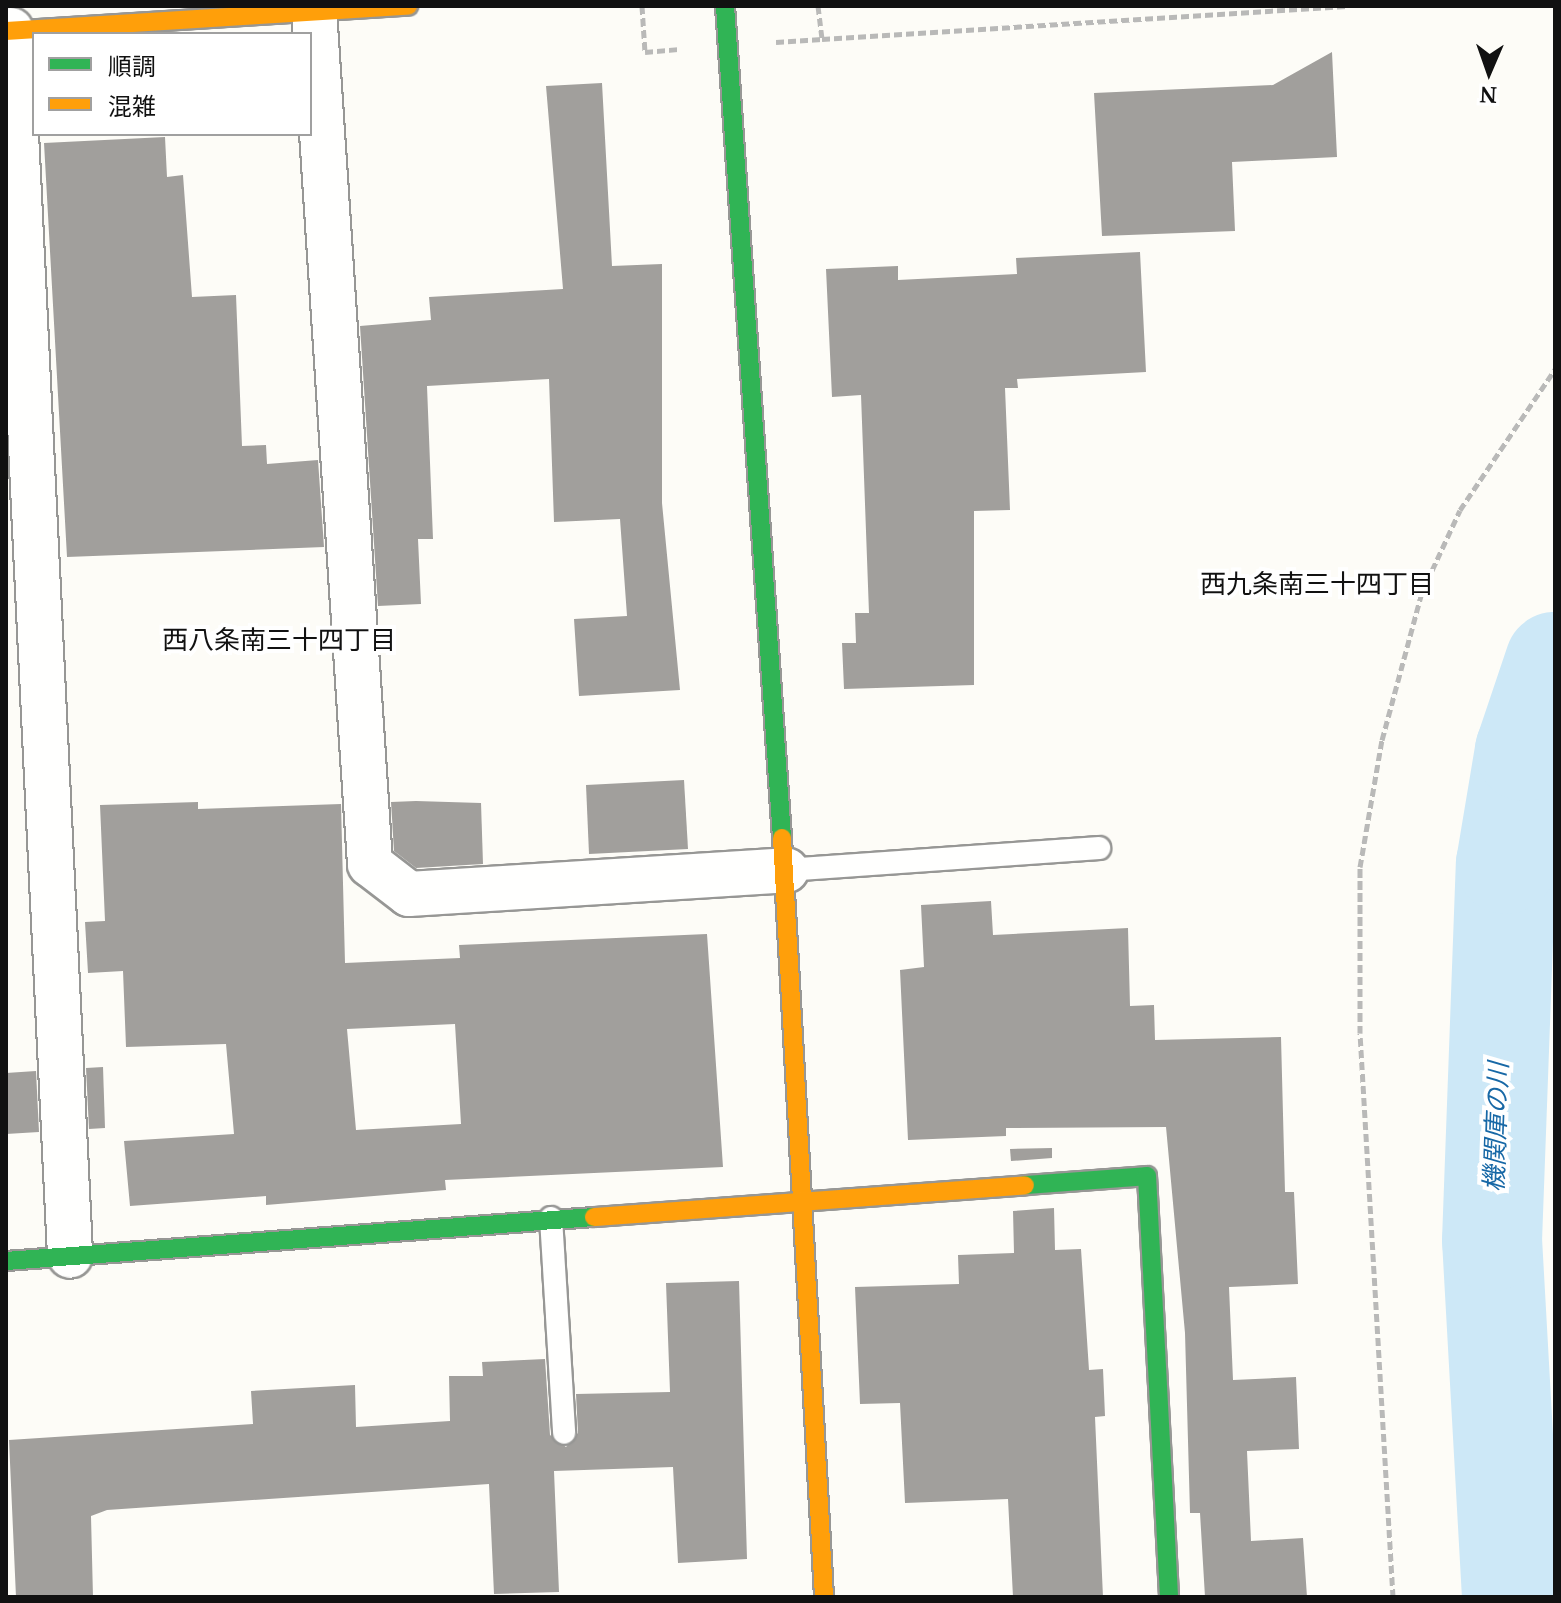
<!DOCTYPE html>
<meta charset="utf-8">
<style>
body{margin:0}
#map{position:relative;width:1561px;height:1603px;overflow:hidden;background:#fdfcf7;font-family:"Noto Serif","Noto Sans JP",serif}
div>[style]{position:absolute}
.river>*{height:100px;margin:-50px;padding:0 50px;transform-origin:50px;border-radius:50px;background:#cde8f7}
.building>*{inset:0;background:#a19f9c}
.path>*{height:5px;margin-top:-2.5px;transform-origin:0;background:repeating-linear-gradient(90deg,#b9b9b8 0 8px,transparent 0 12px)}
.roads{filter:drop-shadow(2px 0 #979795) drop-shadow(-2px 0 #979795) drop-shadow(0 2px #979795) drop-shadow(0 -2px #979795)}
.lane>*{height:22px;margin:-11px;padding:0 11px;transform-origin:11px;border-radius:11px;background:#fffffe}
.street>*{height:44px;margin:-22px;padding:0 22px;transform-origin:22px;border-radius:22px;background:#fffffe}
.fast>*{height:18px;margin:-9px;padding:0 9px;transform-origin:9px;border-radius:9px;background:#30b455}
.slow>*{height:18px;margin:-9px;padding:0 9px;transform-origin:9px;border-radius:9px;background:#ff9f0a}
span{translate:-50% -50%;white-space:nowrap;text-align:center;line-height:1.15;-webkit-text-stroke:8px #fff;paint-order:stroke}
.neighbourhood-label{font-size:26px;color:#111}
.water-label{font-size:26px;color:#1768a6;font-style:italic}
.frame{position:absolute;inset:0;border:8px solid #111;pointer-events:none}
.legend{position:absolute;left:32px;top:32px;width:280px;height:104px;box-sizing:border-box;background:#fff;border:2px solid #a0a0a0;margin:0;padding:10px 14px;list-style:none;font-size:24px;color:#111}
.legend li{display:flex;align-items:center;gap:16px;height:40px}
.legend b{width:40px;border:2px solid #a0a0a0}
.north{position:absolute;left:1449px;top:32px;width:80px;height:80px;-webkit-text-stroke:6px #fff;paint-order:stroke;rotate:182deg;font-size:22px;font-weight:700;line-height:32px;text-align:center;color:#111}
.north::after{content:'';display:block;margin:auto;width:28px;height:36px;background:#111;clip-path:polygon(50% 0,100% 100%,50% 72%,0 100%)}
</style>
<div id="map">
<div class="river">
<i style="left:1512px;top:1597px;width:357px;rotate:-93.2deg"></i>
<i style="left:1492px;top:1241px;width:377px;rotate:-87.9deg"></i>
<i style="left:1506px;top:864px;width:115px;rotate:-80.5deg"></i>
<i style="left:1525px;top:751px;width:94px;rotate:-71.4deg"></i>
</div>
<div class="building">
<i style="clip-path:polygon(1332px 52px,1337px 157px,1232px 162px,1235px 231px,1102px 236px,1094px 93px,1273px 85px)"></i>
<i style="clip-path:polygon(602px 83px,612px 266px,662px 264px,662px 503px,680px 690px,579px 696px,574px 619px,627px 616px,620px 519px,554px 522px,549px 379px,427px 386px,433px 539px,418px 539px,421px 604px,378px 606px,360px 326px,431px 320px,429px 297px,563px 289px,546px 86px)"></i>
<i style="clip-path:polygon(165px 137px,167px 177px,183px 175px,192px 297px,236px 295px,242px 446px,266px 445px,267px 464px,318px 460px,324px 547px,67px 557px,44px 143px)"></i>
<i style="clip-path:polygon(1140px 252px,1146px 372px,1017px 379px,1018px 388px,1005px 388px,1010px 510px,974px 511px,974px 685px,844px 689px,842px 643px,856px 643px,855px 613px,869px 613px,861px 395px,832px 397px,826px 269px,898px 266px,898px 280px,1017px 274px,1016px 258px)"></i>
<i style="clip-path:polygon(684px 780px,688px 849px,589px 854px,586px 785px)"></i>
<i style="clip-path:polygon(416px 801px,481px 803px,483px 864px,416px 868px,394px 851px,391px 802px)"></i>
<i style="clip-path:polygon(evenodd,198px 802px,198px 809px,341px 804px,345px 963px,460px 958px,459px 945px,707px 934px,723px 1167px,445px 1180px,446px 1190px,266px 1205px,266px 1196px,130px 1206px,124px 1141px,234px 1134px,226px 1044px,126px 1047px,123px 971px,88px 973px,85px 922px,105px 921px,100px 805px,198px 802px,455px 1024px,461px 1124px,356px 1130px,347px 1029px,455px 1024px)"></i>
<i style="clip-path:polygon(991px 901px,993px 935px,1128px 928px,1130px 1006px,1154px 1005px,1155px 1040px,1281px 1037px,1285px 1192px,1294px 1192px,1298px 1284px,1229px 1287px,1233px 1380px,1296px 1377px,1299px 1449px,1247px 1451px,1251px 1541px,1303px 1538px,1307px 1597px,1205px 1597px,1200px 1513px,1190px 1513px,1185px 1333px,1166px 1127px,1006px 1128px,1006px 1136px,908px 1140px,900px 970px,924px 967px,921px 905px)"></i>
<i style="clip-path:polygon(103px 1067px,105px 1128px,89px 1129px,86px 1068px)"></i>
<i style="clip-path:polygon(36px 1071px,39px 1132px,6px 1134px,6px 1073px)"></i>
<i style="clip-path:polygon(1052px 1148px,1052px 1158px,1011px 1161px,1010px 1149px)"></i>
<i style="clip-path:polygon(1054px 1208px,1055px 1250px,1081px 1249px,1089px 1370px,1103px 1369px,1105px 1416px,1095px 1417px,1103px 1597px,1013px 1597px,1008px 1499px,905px 1503px,900px 1403px,860px 1404px,855px 1287px,959px 1284px,958px 1255px,1014px 1253px,1013px 1211px)"></i>
<i style="clip-path:polygon(739px 1281px,747px 1559px,678px 1563px,673px 1467px,554px 1471px,559px 1592px,494px 1594px,489px 1484px,107px 1510px,91px 1516px,93px 1597px,16px 1597px,9px 1440px,253px 1424px,251px 1391px,355px 1385px,356px 1427px,450px 1421px,449px 1376px,483px 1376px,482px 1362px,545px 1359px,550px 1435px,566px 1447px,578px 1433px,576px 1394px,670px 1392px,666px 1283px)"></i>
</div>
<div class="path">
<i style="left:642px;top:6px;width:46px;rotate:86.3deg"></i>
<i style="left:645px;top:52px;width:33px;rotate:-5deg"></i>
<i style="left:818px;top:6px;width:33px;rotate:83deg"></i>
<i style="left:822px;top:39px;width:526px;rotate:-3.6deg"></i>
<i style="left:776px;top:42px;width:46px;rotate:-3.7deg"></i>
<i style="left:1393px;top:1597px;width:565px;rotate:-93.35deg"></i>
<i style="left:1360px;top:1033px;width:166px;rotate:-90deg"></i>
<i style="left:1360px;top:867px;width:129px;rotate:-80.2deg"></i>
<i style="left:1382px;top:740px;width:153px;rotate:-74.9deg"></i>
<i style="left:1422px;top:592px;width:90px;rotate:-65.1deg"></i>
<i style="left:1460px;top:510px;width:170px;rotate:-56deg"></i>
</div>
<div class="roads">
<div class="lane">
<i style="left:786px;top:870px;width:314px;rotate:-4deg"></i>
<i style="left:551px;top:1218px;width:215px;rotate:86.5deg"></i>
</div>
<div class="street">
<i style="left:314px;top:11px;width:855px;rotate:86.24deg"></i>
<i style="left:370px;top:864px;width:49px;rotate:37.6deg"></i>
<i style="left:409px;top:894px;width:378px;rotate:-3.6deg"></i>
<i style="left:11px;top:30px;width:1227px;rotate:87.24deg"></i>
</div>
<div class="fast">
<i style="left:725px;top:6px;width:834px;rotate:86.08deg"></i>
<i style="left:1025px;top:1185px;width:122px;rotate:-4.2deg"></i>
<i style="left:1147px;top:1176px;width:422px;rotate:87deg"></i>
<i style="left:6px;top:1261px;width:590px;rotate:-4.28deg"></i>
</div>
<div class="slow">
<i style="left:6px;top:31px;width:403px;rotate:-3.6deg"></i>
<i style="left:782px;top:838px;width:760px;rotate:86.83deg"></i>
<i style="left:594px;top:1217px;width:432px;rotate:-4.2deg"></i>
</div>
</div>
<div class="neighbourhood-label">
<span style="left:1317px;top:584px">西九条南三十四丁目</span>
<span style="left:279px;top:640px">西八条南三十四丁目</span>
</div>
<div class="water-label">
<span style="left:1496px;top:1127px;rotate:-88deg">機関庫の川</span>
</div>
<div class="frame"></div>
<ul class="legend">
<li><b style="height:10px;background:#30b455"></b>順調</li>
<li><b style="height:10px;background:#ff9f0a"></b>混雑</li>
</ul>
<div class="north">N</div>
</div>
